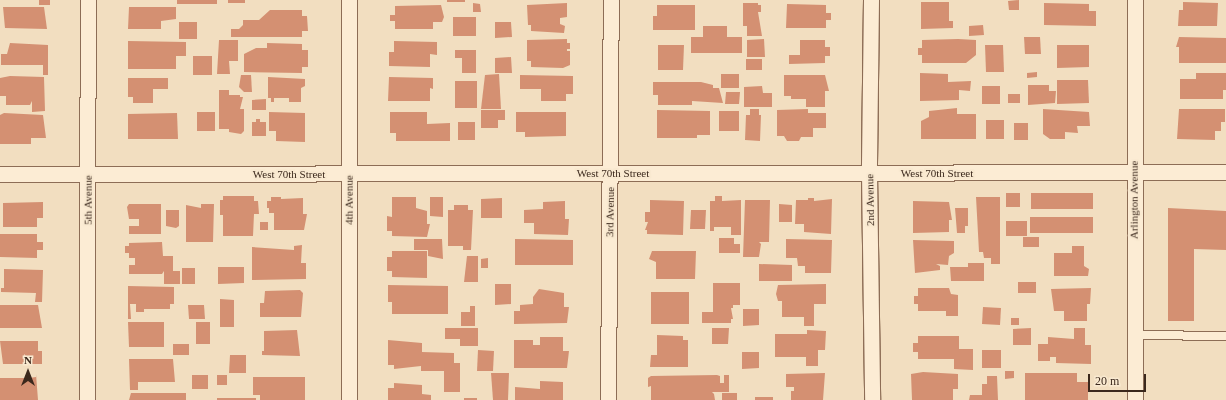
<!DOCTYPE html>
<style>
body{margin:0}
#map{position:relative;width:1226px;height:400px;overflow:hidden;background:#f2dec0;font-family:"Times New Roman",serif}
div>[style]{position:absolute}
.building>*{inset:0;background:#d49072}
.roads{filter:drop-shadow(1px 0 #8d6d56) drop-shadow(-1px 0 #8d6d56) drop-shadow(0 1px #8d6d56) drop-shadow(0 -1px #8d6d56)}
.service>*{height:8px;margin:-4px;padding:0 4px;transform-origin:4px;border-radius:4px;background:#fcecd4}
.minor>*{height:15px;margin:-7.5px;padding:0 7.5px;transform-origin:7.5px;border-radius:7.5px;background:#fcecd4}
span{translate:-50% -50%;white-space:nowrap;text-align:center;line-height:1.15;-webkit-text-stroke:4px #f9e9d0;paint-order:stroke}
.street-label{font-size:11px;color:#3b281c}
.north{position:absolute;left:8px;top:352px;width:40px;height:40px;-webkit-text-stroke:3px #f9e9d0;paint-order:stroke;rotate:0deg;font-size:11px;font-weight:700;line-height:16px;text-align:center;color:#3b281c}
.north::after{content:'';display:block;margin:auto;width:14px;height:18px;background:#3b281c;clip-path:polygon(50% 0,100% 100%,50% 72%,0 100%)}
.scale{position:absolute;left:1088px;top:374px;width:58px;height:18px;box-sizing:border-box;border:2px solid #3b281c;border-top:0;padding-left:5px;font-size:12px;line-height:14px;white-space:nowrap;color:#3b281c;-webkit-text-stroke:3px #f9e9d0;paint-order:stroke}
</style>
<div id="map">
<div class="building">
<i style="clip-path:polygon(39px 0,50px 0,50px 5px,39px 5px)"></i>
<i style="clip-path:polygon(177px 0,217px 0,217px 4px,177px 4px)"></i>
<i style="clip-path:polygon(228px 0,245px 0,245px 3px,228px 3px)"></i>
<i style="clip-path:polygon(447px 0,465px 0,465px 2px,447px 2px)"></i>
<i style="clip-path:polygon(1019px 0,1019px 10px,1009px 10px,1008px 1px)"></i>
<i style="clip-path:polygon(921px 2px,949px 2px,949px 21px,953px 21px,953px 28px,921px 29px)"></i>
<i style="clip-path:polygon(1183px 2px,1218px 3px,1217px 26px,1178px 26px,1179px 10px,1183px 10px)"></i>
<i style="clip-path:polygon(473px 3px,480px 4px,481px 12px,473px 12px)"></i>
<i style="clip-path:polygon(567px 3px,567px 17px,560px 18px,560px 24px,565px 26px,564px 33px,531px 31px,531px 25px,528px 25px,527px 5px)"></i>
<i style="clip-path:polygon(743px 3px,758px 3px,758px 5px,761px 5px,761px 12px,758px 12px,762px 36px,747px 36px,747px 26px,743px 26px)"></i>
<i style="clip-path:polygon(1044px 3px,1089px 4px,1089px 11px,1096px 11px,1096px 26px,1044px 25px)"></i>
<i style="clip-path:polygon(787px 4px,826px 5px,826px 13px,831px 13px,831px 20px,826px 20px,826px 28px,786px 28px)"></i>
<i style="clip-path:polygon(441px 5px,444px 17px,442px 22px,433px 22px,433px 29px,395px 29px,395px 21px,390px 21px,390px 15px,395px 15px,395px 6px)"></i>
<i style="clip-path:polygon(657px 5px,695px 5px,695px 30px,653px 30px,653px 16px,657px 16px)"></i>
<i style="clip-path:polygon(3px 7px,44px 7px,47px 29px,5px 28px)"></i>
<i style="clip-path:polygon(129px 7px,176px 7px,176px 19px,161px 21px,161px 29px,128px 29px)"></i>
<i style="clip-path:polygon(270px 10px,302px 10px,302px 16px,307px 16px,308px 31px,302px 31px,302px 37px,231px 37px,231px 29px,239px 29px,243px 25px,243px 20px,259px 20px)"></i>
<i style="clip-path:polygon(453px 17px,476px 17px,476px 36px,453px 36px)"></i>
<i style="clip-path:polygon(179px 22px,197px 22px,197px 39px,179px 39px)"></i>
<i style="clip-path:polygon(495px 22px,511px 22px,512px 37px,495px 38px)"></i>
<i style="clip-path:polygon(983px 25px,984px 35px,969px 36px,969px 26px)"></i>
<i style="clip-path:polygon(703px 26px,727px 26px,727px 37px,742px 37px,742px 53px,691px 53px,691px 37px,703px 37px)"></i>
<i style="clip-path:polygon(1024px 37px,1040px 37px,1041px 54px,1025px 54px)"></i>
<i style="clip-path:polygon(1179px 37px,1226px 38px,1226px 63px,1179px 63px,1179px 47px,1176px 47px)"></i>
<i style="clip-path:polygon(567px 39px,567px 43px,570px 43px,570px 49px,567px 49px,567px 51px,570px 51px,570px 65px,563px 68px,531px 67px,531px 61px,527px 61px,527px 40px)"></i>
<i style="clip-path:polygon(764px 39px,765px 57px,747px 57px,747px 40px)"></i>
<i style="clip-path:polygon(958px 39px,976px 40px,976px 55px,966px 63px,922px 63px,922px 55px,918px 55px,918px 48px,922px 48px,922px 40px)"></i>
<i style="clip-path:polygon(219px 40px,238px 40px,238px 61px,229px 61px,230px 74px,217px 74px)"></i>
<i style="clip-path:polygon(800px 40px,825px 40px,825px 47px,830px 47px,830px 56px,825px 56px,825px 63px,789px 64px,789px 55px,800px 55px)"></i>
<i style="clip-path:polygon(128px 41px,186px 42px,186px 56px,176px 56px,176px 69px,128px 69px)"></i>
<i style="clip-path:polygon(394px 41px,437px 42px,437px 55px,430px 54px,430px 67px,389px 66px,389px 52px,394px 52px)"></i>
<i style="clip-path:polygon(10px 43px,48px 45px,48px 75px,43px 75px,43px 65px,1px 65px,1px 54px,7px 54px)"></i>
<i style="clip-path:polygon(267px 43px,302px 44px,302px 50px,308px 50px,308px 67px,302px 67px,302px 73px,244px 72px,244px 54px,256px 48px,267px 48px)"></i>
<i style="clip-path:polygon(658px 45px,684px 45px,683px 70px,658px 70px)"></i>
<i style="clip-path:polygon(985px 45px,1003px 45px,1004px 72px,986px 72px)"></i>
<i style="clip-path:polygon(1057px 45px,1089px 45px,1089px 67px,1057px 68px)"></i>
<i style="clip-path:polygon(455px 50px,476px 50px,476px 73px,462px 73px,462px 58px,455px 58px)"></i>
<i style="clip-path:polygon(193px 56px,212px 56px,212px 75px,193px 75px)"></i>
<i style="clip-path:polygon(511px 57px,512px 73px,495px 73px,495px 58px)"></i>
<i style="clip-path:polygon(746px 59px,762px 59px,762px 70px,746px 70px)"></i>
<i style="clip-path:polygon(1037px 72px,1037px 77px,1027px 78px,1027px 73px)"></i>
<i style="clip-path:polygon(920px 73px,948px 74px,948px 82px,971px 81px,970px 91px,959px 90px,959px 100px,920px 101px)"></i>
<i style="clip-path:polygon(1196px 73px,1226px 73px,1226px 90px,1223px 90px,1223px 99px,1180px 99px,1180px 79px,1196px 79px)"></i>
<i style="clip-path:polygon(499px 74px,501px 109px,481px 109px,485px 75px)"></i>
<i style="clip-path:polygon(721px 74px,739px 74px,739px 88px,721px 88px)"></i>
<i style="clip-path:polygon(241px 75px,251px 75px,252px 92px,244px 92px,239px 87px)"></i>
<i style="clip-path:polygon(520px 75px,573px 76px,573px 94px,566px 94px,566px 101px,541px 101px,541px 89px,520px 89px)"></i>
<i style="clip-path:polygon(784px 75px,825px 75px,829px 91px,825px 91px,825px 107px,806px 107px,806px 99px,791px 99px,791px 96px,784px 96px)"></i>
<i style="clip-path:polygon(10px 76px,44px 77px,45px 111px,32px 112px,32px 101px,30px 105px,6px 105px,6px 96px,0 96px,0 78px)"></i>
<i style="clip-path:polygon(268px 77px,305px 79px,305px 86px,301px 88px,301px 102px,289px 102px,289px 98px,274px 98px,274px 102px,271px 102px,271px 98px,268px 98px)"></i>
<i style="clip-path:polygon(389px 77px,433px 78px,433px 89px,430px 88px,430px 101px,388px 101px)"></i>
<i style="clip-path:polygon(128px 78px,168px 78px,168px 89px,153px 89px,153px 103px,133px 103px,133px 97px,128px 97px)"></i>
<i style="clip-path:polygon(1057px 80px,1088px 80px,1089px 103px,1057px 104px)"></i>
<i style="clip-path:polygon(455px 81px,477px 81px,477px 108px,455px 108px)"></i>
<i style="clip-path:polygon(653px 82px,701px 82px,713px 85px,713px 88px,719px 88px,723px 103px,692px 101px,692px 105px,658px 105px,658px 95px,653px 95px)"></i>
<i style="clip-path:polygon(1028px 85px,1049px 85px,1049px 91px,1056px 91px,1055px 103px,1028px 105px)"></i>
<i style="clip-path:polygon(762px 86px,763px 93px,772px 93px,772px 107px,744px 107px,744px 87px)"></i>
<i style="clip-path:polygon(982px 86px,1000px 86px,1000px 104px,982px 104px)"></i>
<i style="clip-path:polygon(219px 90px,229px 90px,229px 95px,240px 95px,240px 97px,243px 97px,240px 109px,244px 109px,244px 131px,241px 134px,229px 132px,229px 129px,219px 129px)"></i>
<i style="clip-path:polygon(726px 92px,740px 92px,739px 104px,725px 104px)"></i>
<i style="clip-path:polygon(1008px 94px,1020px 94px,1020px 103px,1008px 103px)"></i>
<i style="clip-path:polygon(266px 99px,266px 110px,252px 110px,252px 100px)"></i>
<i style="clip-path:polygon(957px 108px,957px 114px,976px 114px,976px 139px,921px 139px,921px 121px,929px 117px,929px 111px)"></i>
<i style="clip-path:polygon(750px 109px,759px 109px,759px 115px,761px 115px,760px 141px,745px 140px,746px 115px,750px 115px)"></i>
<i style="clip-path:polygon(808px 109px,808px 113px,826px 113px,826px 128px,813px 128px,813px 137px,801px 137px,799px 141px,787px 141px,784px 136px,777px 136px,777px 110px)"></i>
<i style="clip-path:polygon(1043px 109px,1089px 112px,1090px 126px,1077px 126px,1078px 133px,1065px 132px,1065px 139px,1050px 139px,1043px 134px)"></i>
<i style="clip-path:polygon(1179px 109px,1225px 109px,1225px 122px,1221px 122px,1221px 131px,1215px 131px,1215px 140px,1177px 139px)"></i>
<i style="clip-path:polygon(481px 110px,505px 110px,505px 120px,498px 120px,498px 128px,481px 128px)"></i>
<i style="clip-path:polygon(657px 110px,710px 111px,710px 135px,697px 135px,697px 138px,657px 138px)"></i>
<i style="clip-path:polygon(719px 111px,739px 111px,739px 131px,719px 131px)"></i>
<i style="clip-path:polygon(197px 112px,215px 112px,215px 131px,197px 131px)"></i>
<i style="clip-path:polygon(269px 112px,305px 113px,305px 142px,276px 141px,276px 131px,269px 131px)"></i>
<i style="clip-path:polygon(390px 112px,427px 112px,427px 124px,450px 123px,450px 141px,396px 141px,396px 133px,390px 133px)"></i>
<i style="clip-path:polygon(516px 112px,566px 112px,566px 136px,525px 137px,525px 132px,516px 132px)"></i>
<i style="clip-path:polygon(4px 113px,43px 115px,46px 138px,31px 138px,31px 144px,0 144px,0 115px)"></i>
<i style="clip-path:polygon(177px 113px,178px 139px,128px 139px,128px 114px)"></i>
<i style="clip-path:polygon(256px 119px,260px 119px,260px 122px,266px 122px,266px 136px,252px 136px,252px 122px,256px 122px)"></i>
<i style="clip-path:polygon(986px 120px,1004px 120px,1004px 139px,986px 139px)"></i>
<i style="clip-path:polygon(458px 122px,475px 122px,475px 140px,458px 140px)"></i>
<i style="clip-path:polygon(1014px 123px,1028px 123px,1028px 140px,1014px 140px)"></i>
<i style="clip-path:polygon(1006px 193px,1020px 193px,1020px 207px,1006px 207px)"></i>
<i style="clip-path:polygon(1031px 193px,1093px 193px,1093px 209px,1031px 209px)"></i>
<i style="clip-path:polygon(223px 196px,254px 196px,254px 201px,258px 201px,259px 214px,254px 214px,253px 236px,223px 236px,223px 215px,220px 215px,220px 200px,223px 200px)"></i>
<i style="clip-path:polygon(715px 196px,722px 196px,722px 201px,741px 200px,741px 235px,731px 235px,731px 227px,714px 227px,714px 231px,710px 231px,710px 201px,715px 201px)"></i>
<i style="clip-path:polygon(271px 197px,281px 197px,281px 199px,303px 198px,303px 214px,307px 214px,304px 230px,274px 230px,274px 213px,269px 213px,269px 208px,267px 208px,267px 201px,271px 201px)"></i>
<i style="clip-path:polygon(392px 197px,416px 197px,416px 208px,427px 211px,427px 224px,430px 224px,427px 237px,392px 236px,392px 231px,387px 231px,387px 216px,392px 217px)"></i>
<i style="clip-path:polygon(430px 197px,443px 197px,443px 217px,430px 216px)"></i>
<i style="clip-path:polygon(976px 197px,1000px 197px,1000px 264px,991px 264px,991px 258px,984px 258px,983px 252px,979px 252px)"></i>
<i style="clip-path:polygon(502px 198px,502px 218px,481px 218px,481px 199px)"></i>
<i style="clip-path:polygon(808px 198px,814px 198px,814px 201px,832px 199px,831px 234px,804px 232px,804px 224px,795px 224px,796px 200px,808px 200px)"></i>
<i style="clip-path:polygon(650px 200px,684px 201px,683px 235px,647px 234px,647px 230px,645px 230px,648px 222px,645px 222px,645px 212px,650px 212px)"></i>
<i style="clip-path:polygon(745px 200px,770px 200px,769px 242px,759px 242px,761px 244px,759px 257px,743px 257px)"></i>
<i style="clip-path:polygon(565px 201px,565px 219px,569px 219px,568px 235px,534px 234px,534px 223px,524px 223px,524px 210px,543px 209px,543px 202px)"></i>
<i style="clip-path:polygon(913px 201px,949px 202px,952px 220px,949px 220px,949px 232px,913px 233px)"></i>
<i style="clip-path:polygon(43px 202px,43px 218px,37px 218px,37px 227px,3px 227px,3px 203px)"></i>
<i style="clip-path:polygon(129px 204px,161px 204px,161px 234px,129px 234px,129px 226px,139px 226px,139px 219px,129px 219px,127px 207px)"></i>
<i style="clip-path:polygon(201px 204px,214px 204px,213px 242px,186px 242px,186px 205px,201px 208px)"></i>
<i style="clip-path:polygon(779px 204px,792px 205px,792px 222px,779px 222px)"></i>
<i style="clip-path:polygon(454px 205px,468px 205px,468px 210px,473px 210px,471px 250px,463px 250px,463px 246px,448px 246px,448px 210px,454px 210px)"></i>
<i style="clip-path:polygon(955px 208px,968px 208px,968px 226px,965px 226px,965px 233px,957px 233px)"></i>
<i style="clip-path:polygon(1168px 208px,1226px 211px,1226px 250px,1194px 249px,1194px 321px,1168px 321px)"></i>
<i style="clip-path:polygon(166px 210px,179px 210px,179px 226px,176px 228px,166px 226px)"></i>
<i style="clip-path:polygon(691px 210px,706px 210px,705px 229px,690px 229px)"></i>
<i style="clip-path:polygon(1030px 217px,1093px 217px,1093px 233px,1030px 233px)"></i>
<i style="clip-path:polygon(1006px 221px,1027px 221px,1027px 236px,1006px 236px)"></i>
<i style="clip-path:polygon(260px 222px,268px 222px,268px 230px,260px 230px)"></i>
<i style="clip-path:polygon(0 234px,37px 234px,37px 242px,43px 242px,43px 250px,37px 250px,37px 258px,0 257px)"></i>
<i style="clip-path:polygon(1023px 237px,1039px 237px,1039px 247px,1023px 247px)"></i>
<i style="clip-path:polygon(719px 238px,734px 238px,734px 244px,740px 244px,740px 253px,719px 253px)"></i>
<i style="clip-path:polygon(414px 239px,442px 239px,443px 259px,428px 256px,428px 250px,414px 250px)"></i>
<i style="clip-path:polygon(515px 239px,573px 240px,573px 265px,515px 265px)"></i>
<i style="clip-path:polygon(786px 239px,832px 240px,831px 273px,805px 273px,805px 266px,798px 266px,797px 258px,786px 258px)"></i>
<i style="clip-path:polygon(913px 240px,954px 241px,954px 253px,949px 256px,948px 265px,936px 264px,940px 266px,940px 270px,915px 273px)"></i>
<i style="clip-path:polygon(162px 242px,163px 256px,173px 256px,173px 271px,180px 271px,180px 284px,164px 284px,164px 271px,162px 274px,129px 274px,129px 265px,135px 265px,135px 258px,129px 258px,129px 253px,125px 253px,125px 246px,129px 246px,129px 243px)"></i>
<i style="clip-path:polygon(302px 245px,301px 263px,306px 263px,306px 279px,252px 280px,252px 247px,294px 250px,294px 246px)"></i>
<i style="clip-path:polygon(1072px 246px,1084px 246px,1084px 266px,1089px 269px,1088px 276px,1054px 276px,1054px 253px,1072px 253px)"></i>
<i style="clip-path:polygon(392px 251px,427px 251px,427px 278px,392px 277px,392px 271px,387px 271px,387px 257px,392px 257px)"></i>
<i style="clip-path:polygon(652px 251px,696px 251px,695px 279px,656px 279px,656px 262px,649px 259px)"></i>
<i style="clip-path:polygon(467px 256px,478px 256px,478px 282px,464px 282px)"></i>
<i style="clip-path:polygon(488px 258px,488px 268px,481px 268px,481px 259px)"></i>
<i style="clip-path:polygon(968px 263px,984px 263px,984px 281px,951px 281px,950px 267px,968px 267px)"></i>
<i style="clip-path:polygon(759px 264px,792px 265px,792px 281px,759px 281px)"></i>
<i style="clip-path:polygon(218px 267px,244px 267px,244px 283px,218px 284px)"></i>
<i style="clip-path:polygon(182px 268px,195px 268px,195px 284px,182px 284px)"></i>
<i style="clip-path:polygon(4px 269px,43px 270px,42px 302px,35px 302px,36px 293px,1px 292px,1px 288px,4px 288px)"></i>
<i style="clip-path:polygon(1018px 282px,1036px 282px,1036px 293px,1018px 293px)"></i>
<i style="clip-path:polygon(713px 283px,740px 283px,740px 305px,733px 305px,733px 308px,731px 308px,733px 319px,731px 319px,731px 323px,702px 323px,702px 312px,713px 312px)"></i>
<i style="clip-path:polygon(495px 284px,511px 284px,511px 304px,495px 305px)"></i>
<i style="clip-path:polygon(826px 284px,826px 304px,814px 304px,814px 326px,804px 326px,804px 317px,782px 317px,782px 301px,778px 301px,776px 294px,778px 285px)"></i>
<i style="clip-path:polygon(388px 285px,448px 286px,448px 314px,392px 314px,392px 302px,388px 302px)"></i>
<i style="clip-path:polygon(128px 286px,174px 287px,174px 304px,170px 304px,170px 309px,144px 309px,144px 312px,136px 312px,136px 304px,130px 304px,131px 319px,128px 319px)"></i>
<i style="clip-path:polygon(918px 288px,949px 288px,951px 294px,958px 295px,958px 316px,946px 316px,946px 311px,918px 311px,918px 304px,914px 304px,914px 296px,918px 296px)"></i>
<i style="clip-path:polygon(1091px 288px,1090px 304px,1087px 304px,1087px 321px,1064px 321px,1064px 311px,1054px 311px,1051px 289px)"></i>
<i style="clip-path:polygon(539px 289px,564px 293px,564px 307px,569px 307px,567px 323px,514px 324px,514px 311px,520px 311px,520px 305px,533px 304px,533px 297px)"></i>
<i style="clip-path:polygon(300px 290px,303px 293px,301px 317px,260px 317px,260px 303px,264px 303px,265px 291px)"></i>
<i style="clip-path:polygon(651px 292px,689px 292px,689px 324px,651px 324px)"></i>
<i style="clip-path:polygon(220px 299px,234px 300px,234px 327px,220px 327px)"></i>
<i style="clip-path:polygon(0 305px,38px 305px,42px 328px,0 328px)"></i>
<i style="clip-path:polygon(188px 305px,204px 305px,205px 319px,189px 319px)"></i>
<i style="clip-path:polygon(470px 306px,475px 306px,475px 326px,461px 326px,461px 312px,470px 312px)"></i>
<i style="clip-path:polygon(983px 307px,1001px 308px,1000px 325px,982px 324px)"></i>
<i style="clip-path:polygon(743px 309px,759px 309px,759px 325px,743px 326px)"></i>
<i style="clip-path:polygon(1011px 318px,1019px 318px,1019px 325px,1011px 325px)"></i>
<i style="clip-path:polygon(128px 322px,164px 322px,164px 347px,129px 347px)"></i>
<i style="clip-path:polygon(196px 322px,210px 322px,210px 344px,196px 344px)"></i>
<i style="clip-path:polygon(445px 328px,478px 328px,478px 346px,460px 346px,460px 339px,445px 339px)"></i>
<i style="clip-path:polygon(712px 328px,729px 328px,728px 344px,712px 344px)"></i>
<i style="clip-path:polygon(1031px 328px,1031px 345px,1013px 345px,1013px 329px)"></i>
<i style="clip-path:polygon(1074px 328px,1085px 328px,1085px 345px,1091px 345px,1091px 364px,1056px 363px,1056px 357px,1050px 357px,1050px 361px,1038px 361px,1038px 344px,1048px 344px,1048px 337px,1074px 339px)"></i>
<i style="clip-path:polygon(297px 330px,300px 356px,262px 355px,262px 351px,264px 351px,264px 331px)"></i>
<i style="clip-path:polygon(807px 330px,826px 331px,825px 350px,818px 350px,818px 366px,806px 366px,806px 357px,775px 357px,775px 334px,807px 334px)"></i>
<i style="clip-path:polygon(657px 335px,683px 336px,683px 340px,688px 340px,688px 367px,650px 367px,651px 355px,657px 355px)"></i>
<i style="clip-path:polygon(918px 336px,959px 336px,959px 349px,973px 349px,973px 370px,954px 369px,954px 359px,918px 359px,918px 352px,913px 352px,913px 343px,918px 343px)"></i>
<i style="clip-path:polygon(540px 337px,563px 337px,563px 351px,569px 351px,567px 368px,514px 368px,514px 340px,533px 340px,533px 345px,540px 345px)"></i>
<i style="clip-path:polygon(388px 340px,422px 343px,422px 352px,454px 353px,454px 363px,460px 363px,460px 392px,444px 392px,444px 371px,421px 371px,421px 366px,394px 369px,394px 365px,388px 365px)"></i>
<i style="clip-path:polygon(0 341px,38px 341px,38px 351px,42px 351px,42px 364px,3px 364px)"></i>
<i style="clip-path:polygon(173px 344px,189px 344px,189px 355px,173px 355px)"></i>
<i style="clip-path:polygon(478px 350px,494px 351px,493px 371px,477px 371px)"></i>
<i style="clip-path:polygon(982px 350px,1001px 350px,1001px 368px,982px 368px)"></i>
<i style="clip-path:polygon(742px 352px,759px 352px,759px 368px,742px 369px)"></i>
<i style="clip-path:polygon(230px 355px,246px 355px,246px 373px,229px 373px)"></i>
<i style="clip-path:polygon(129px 359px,173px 359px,175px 382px,138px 382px,138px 390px,130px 390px)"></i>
<i style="clip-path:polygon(1005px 371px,1014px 371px,1014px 378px,1005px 379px)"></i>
<i style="clip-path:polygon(923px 372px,958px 374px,958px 389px,953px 389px,953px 400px,912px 400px,911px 374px)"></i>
<i style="clip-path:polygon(491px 373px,509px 373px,508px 400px,493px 400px)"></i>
<i style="clip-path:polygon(825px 373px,823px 400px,791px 400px,791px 391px,794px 391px,794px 387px,786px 387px,786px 374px)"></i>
<i style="clip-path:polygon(1025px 373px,1077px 373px,1077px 382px,1088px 382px,1088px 400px,1025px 400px)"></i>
<i style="clip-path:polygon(36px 374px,38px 400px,0 400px,0 378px,29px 378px,36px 377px)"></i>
<i style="clip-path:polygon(192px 375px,208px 375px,208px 389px,192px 389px)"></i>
<i style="clip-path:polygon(217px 375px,227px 375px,227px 385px,217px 385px)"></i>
<i style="clip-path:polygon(717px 375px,720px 376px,720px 383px,724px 383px,724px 375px,729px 375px,729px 392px,712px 392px,714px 394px,715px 400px,651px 400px,651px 386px,648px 387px,648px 378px,651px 376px)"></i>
<i style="clip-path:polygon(987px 376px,997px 376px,998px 400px,969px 400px,970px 395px,982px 395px,982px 384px,987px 384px)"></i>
<i style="clip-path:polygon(253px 377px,305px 377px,305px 400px,260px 400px,260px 395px,253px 395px)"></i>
<i style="clip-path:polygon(540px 381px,563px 382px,563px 400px,515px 400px,515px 387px,540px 389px)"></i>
<i style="clip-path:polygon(394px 383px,422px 385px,422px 394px,431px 395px,431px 400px,388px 400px,388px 388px,394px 388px)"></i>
<i style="clip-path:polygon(131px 393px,186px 393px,186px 400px,129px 400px)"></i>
<i style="clip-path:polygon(722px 393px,737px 393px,737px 400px,722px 400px)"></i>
<i style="clip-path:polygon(755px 397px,773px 397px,773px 400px,755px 400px)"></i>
<i style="clip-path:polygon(217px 398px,256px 398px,256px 400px,217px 400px)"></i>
<i style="clip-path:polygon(464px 398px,477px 398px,477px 400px,464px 400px)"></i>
</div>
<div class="roads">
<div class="service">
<i style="left:1135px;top:335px;width:91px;rotate:0.6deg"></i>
</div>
<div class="minor">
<i style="left:871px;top:0;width:173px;rotate:90.7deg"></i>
<i style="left:869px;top:173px;width:227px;rotate:89.2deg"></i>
<i style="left:1135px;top:0;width:400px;rotate:90deg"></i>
<i style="left:0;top:174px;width:1226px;rotate:-0.09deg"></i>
<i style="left:87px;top:400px;width:400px;rotate:-89.9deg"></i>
<i style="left:349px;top:400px;width:400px;rotate:-90deg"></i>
<i style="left:608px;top:400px;width:400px;rotate:-89.6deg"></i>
</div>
</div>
<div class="street-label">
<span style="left:613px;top:173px">West 70th Street</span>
<span style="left:937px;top:173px">West 70th Street</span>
<span style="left:289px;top:174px">West 70th Street</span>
<span style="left:88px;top:200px;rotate:-90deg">5th Avenue</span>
<span style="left:349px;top:200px;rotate:-90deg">4th Avenue</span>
<span style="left:870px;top:200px;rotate:-91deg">2nd Avenue</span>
<span style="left:1134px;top:200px;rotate:-90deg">Arlington Avenue</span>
<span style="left:610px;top:212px;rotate:-89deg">3rd Avenue</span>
</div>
<div class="north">N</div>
<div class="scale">20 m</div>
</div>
